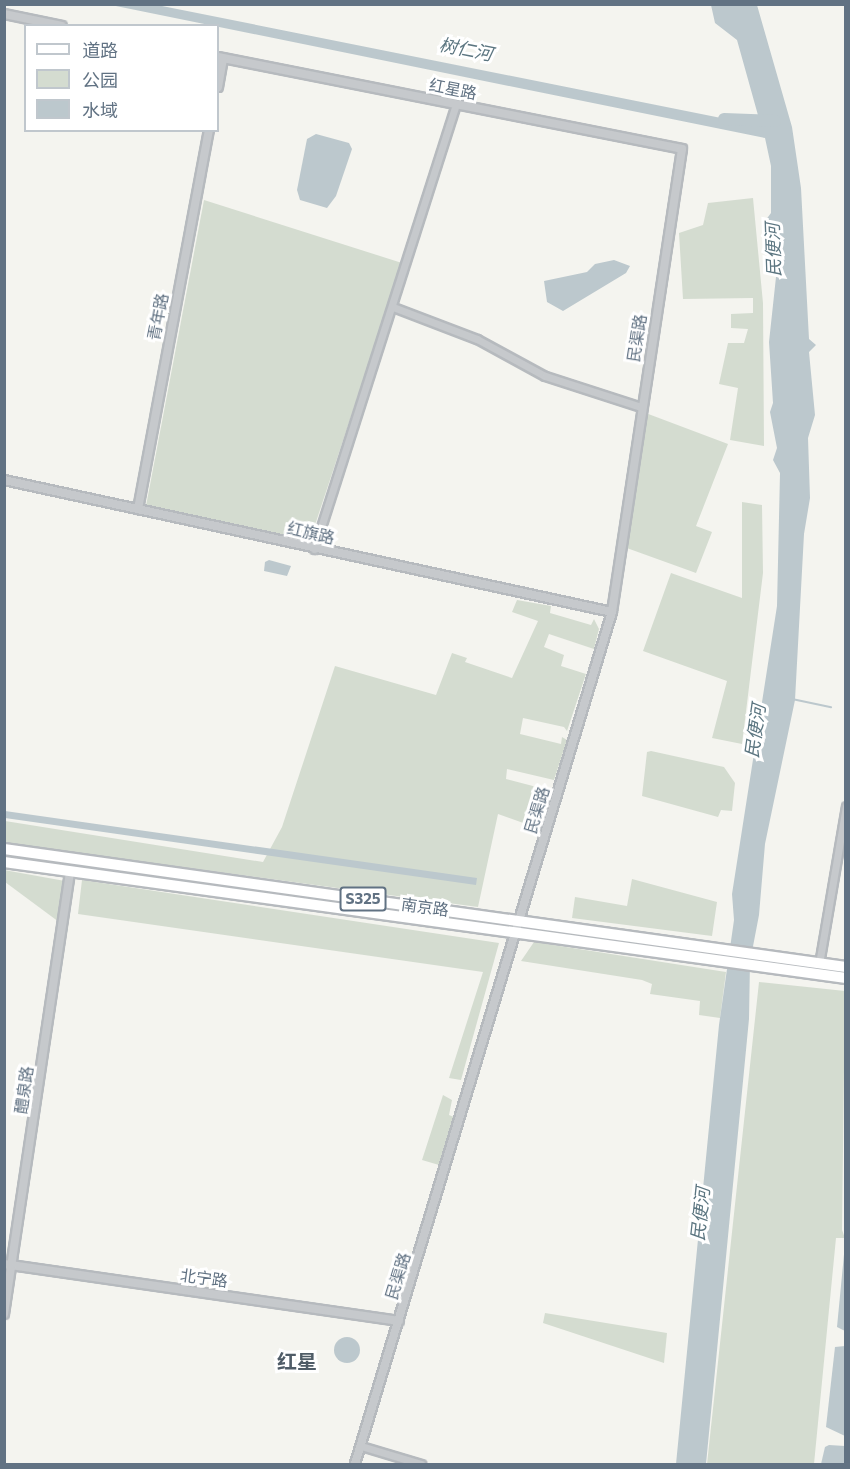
<!DOCTYPE html>
<meta charset="utf-8">
<style>
body{margin:0}
#map{position:relative;width:850px;height:1469px;overflow:hidden;background:#f4f4ef;font-family:Commissioner,"Noto Sans SC",sans-serif}
div>[style]{position:absolute}
.green>*{inset:0;background:#d4dcd0}
.water>*{inset:0;background:#bcc8cd}
.round{border-radius:50%}
.stream>*{height:2px;margin:-1px;padding:0 1px;transform-origin:1px;border-radius:1px;background:#bcc8cd}
.river>*{height:12px;margin:-6px;padding:0 6px;transform-origin:6px;border-radius:6px;background:#bcc8cd}
.roads{filter:drop-shadow(2px 0 #b6babe) drop-shadow(-2px 0 #b6babe) drop-shadow(0 2px #b6babe) drop-shadow(0 -2px #b6babe)}
.minor>*{height:7px;margin:-3.5px;padding:0 3.5px;transform-origin:3.5px;border-radius:3.5px;background:#c6c9cc}
.tertiary>*{height:8px;margin:-4px;padding:0 4px;transform-origin:4px;border-radius:4px;background:#c6c9cc}
.primary>*{height:10px;margin:-5px;padding:0 5px;transform-origin:5px;border-radius:5px;background:#fff}
span{translate:-50% -50%;white-space:nowrap;text-align:center;line-height:1.15;-webkit-text-stroke:6px #fff;paint-order:stroke}
.shield-label span{padding:2px 4px;background:#fff;border:2px solid;border-radius:4px;-webkit-text-stroke-width:0}
.shield-label{font-size:15px;color:#617283;font-weight:700}
.street-label{font-size:16px;color:#617283}
.water-label{font-size:18px;color:#5c7681;font-style:italic}
.quarter-label{font-size:20px;color:#4f5c67;font-weight:700}
.frame{position:absolute;inset:0;border:6px solid #617283;pointer-events:none}
.legend{position:absolute;left:24px;top:24px;width:195px;height:108px;box-sizing:border-box;background:#fff;border:2px solid #c0c7cd;margin:0;padding:8px 10px;list-style:none;font-size:18px;color:#617283}
.legend li{display:flex;align-items:center;gap:12px;height:30px}
.legend b{width:30px;border:2px solid #c0c7cd}
</style>
<div id="map">
<div class="green">
<i style="clip-path:polygon(753px 198px,763px 303px,764px 446px,730px 440px,738px 388px,719px 384px,728px 343px,744px 343px,748px 329px,731px 328px,731px 314px,753px 313px,753px 298px,683px 299px,679px 233px,703px 225px,708px 203px)"></i>
<i style="clip-path:polygon(204px 200px,402px 263px,310px 540px,146px 506px)"></i>
<i style="clip-path:polygon(643px 412px,728px 444px,696px 526px,712px 532px,696px 573px,624px 547px)"></i>
<i style="clip-path:polygon(742px 502px,762px 505px,763px 573px,742px 744px,712px 738px,727px 681px,643px 651px,671px 573px,742px 598px)"></i>
<i style="clip-path:polygon(517px 600px,551px 606px,550px 613px,591px 625px,594px 619px,599px 629px,594px 649px,549px 634px,544px 647px,564px 655px,561px 666px,586px 674px,567px 731px,564px 727px,523px 718px,520px 734px,561px 744px,562px 737px,567px 740px,554px 780px,507px 769px,506px 779px,552px 791px,540px 829px,498px 814px,478px 907px,5px 843px,5px 821px,263px 862px,282px 827px,335px 666px,436px 695px,452px 653px,467px 658px,465px 662px,512px 678px,538px 621px,512px 612px)"></i>
<i style="clip-path:polygon(651px 751px,724px 767px,735px 783px,732px 811px,721px 810px,718px 817px,642px 796px,647px 752px)"></i>
<i style="clip-path:polygon(4px 870px,65px 881px,59px 922px,5px 882px)"></i>
<i style="clip-path:polygon(632px 879px,717px 902px,712px 936px,572px 918px,575px 897px,627px 906px)"></i>
<i style="clip-path:polygon(82px 880px,499px 943px,461px 1080px,449px 1078px,483px 972px,78px 914px)"></i>
<i style="clip-path:polygon(534px 942px,726px 972px,720px 1018px,699px 1015px,700px 1001px,650px 994px,652px 984px,642px 980px,521px 961px)"></i>
<i style="clip-path:polygon(759px 982px,845px 991px,842px 1230px,845px 1238px,836px 1238px,814px 1464px,707px 1464px)"></i>
<i style="clip-path:polygon(443px 1095px,452px 1100px,449px 1115px,454px 1117px,439px 1165px,422px 1160px)"></i>
<i style="clip-path:polygon(545px 1313px,667px 1333px,664px 1363px,543px 1323px)"></i>
</div>
<div class="water">
<i style="clip-path:polygon(111px 5px,157px 5px,761px 126px,737px 40px,715px 23px,711px 5px,757px 5px,792px 127px,801px 188px,809px 339px,816px 345px,809px 352px,815px 415px,808px 438px,810px 498px,804px 534px,795px 700px,765px 844px,759px 915px,750px 962px,749px 1019px,706px 1464px,676px 1464px,719px 1025px,734px 920px,732px 894px,777px 606px,780px 473px,773px 460px,777px 448px,770px 412px,773px 403px,769px 342px,776px 277px,771px 243px,767px 242px,762px 225px,771px 213px,771px 166px,765px 138px)"></i>
<i style="clip-path:polygon(316px 134px,349px 143px,352px 149px,336px 196px,327px 208px,300px 200px,297px 190px,307px 139px)"></i>
<i style="clip-path:polygon(614px 260px,630px 266px,626px 273px,563px 311px,547px 302px,544px 281px,587px 272px,595px 264px)"></i>
<i style="clip-path:polygon(269px 560px,291px 566px,287px 576px,264px 571px,265px 562px)"></i>
<i style="clip-path:polygon(5px 811px,477px 878px,476px 885px,5px 818px)"></i>
<i style="clip-path:polygon(845px 1244px,845px 1331px,837px 1327px)"></i>
<i class="round" style="left:334px;top:1337px;width:26px;height:26px"></i>
<i style="clip-path:polygon(845px 1346px,846px 1346px,845px 1436px,826px 1427px,835px 1347px)"></i>
<i style="clip-path:polygon(829px 1445px,845px 1446px,845px 1464px,821px 1464px,825px 1447px)"></i>
</div>
<div class="stream">
<i style="left:792px;top:699px;width:40px;rotate:12deg"></i>
</div>
<div class="river">
<i style="left:724px;top:119px;width:51px;rotate:2.2deg"></i>
</div>
<div class="roads">
<div class="minor">
<i style="left:393px;top:307px;width:90px;rotate:20.9deg"></i>
<i style="left:477px;top:339px;width:77px;rotate:28.6deg"></i>
<i style="left:545px;top:376px;width:101px;rotate:17.9deg"></i>
<i style="left:314px;top:549px;width:466px;rotate:-72.3deg"></i>
<i style="left:819px;top:964px;width:160px;rotate:-80.3deg"></i>
<i style="left:361px;top:1446px;width:63px;rotate:16.7deg"></i>
</div>
<div class="tertiary">
<i style="left:4px;top:14px;width:59px;rotate:11.7deg"></i>
<i style="left:218px;top:57px;width:473px;rotate:11.2deg"></i>
<i style="left:682px;top:149px;width:468px;rotate:98.6deg"></i>
<i style="left:612px;top:612px;width:890px;rotate:106.79deg"></i>
<i style="left:218px;top:87px;width:29px;rotate:-80deg"></i>
<i style="left:4px;top:480px;width:622px;rotate:12.25deg"></i>
<i style="left:138px;top:509px;width:386px;rotate:-79.4deg"></i>
<i style="left:4px;top:1264px;width:399px;rotate:8.2deg"></i>
<i style="left:4px;top:1314px;width:448px;rotate:-81.5deg"></i>
</div>
<div class="primary">
<i style="left:4px;top:849px;width:850px;rotate:7.98deg"></i>
<i style="left:4px;top:862px;width:850px;rotate:7.84deg"></i>
</div>
</div>
<div class="shield-label">
<span style="left:363px;top:899px">S325</span>
</div>
<div class="street-label">
<span style="left:453px;top:89px;rotate:11deg">红星路</span>
<span style="left:158px;top:317px;rotate:-79deg">青年路</span>
<span style="left:637px;top:338px;rotate:-81deg">民渠路</span>
<span style="left:311px;top:533px;rotate:13deg">红旗路</span>
<span style="left:537px;top:810px;rotate:-73deg">民渠路</span>
<span style="left:425px;top:907px;rotate:8deg">南京路</span>
<span style="left:24px;top:1090px;rotate:-82deg">醴泉路</span>
<span style="left:398px;top:1276px;rotate:-73deg">民渠路</span>
<span style="left:204px;top:1278px;rotate:8deg">北宁路</span>
</div>
<div class="water-label">
<span style="left:466px;top:49px;rotate:11deg">树仁河</span>
<span style="left:773px;top:250px;rotate:-92deg">民便河</span>
<span style="left:755px;top:731px;rotate:-82deg">民便河</span>
<span style="left:700px;top:1214px;rotate:-84deg">民便河</span>
</div>
<div class="quarter-label">
<span style="left:297px;top:1361px">红星</span>
</div>
<div class="frame"></div>
<ul class="legend">
<li><b style="height:8px;background:#fff"></b>道路</li>
<li><b style="height:16px;background:#d4dcd0"></b>公园</li>
<li><b style="height:16px;background:#bcc8cd"></b>水域</li>
</ul>
</div>
